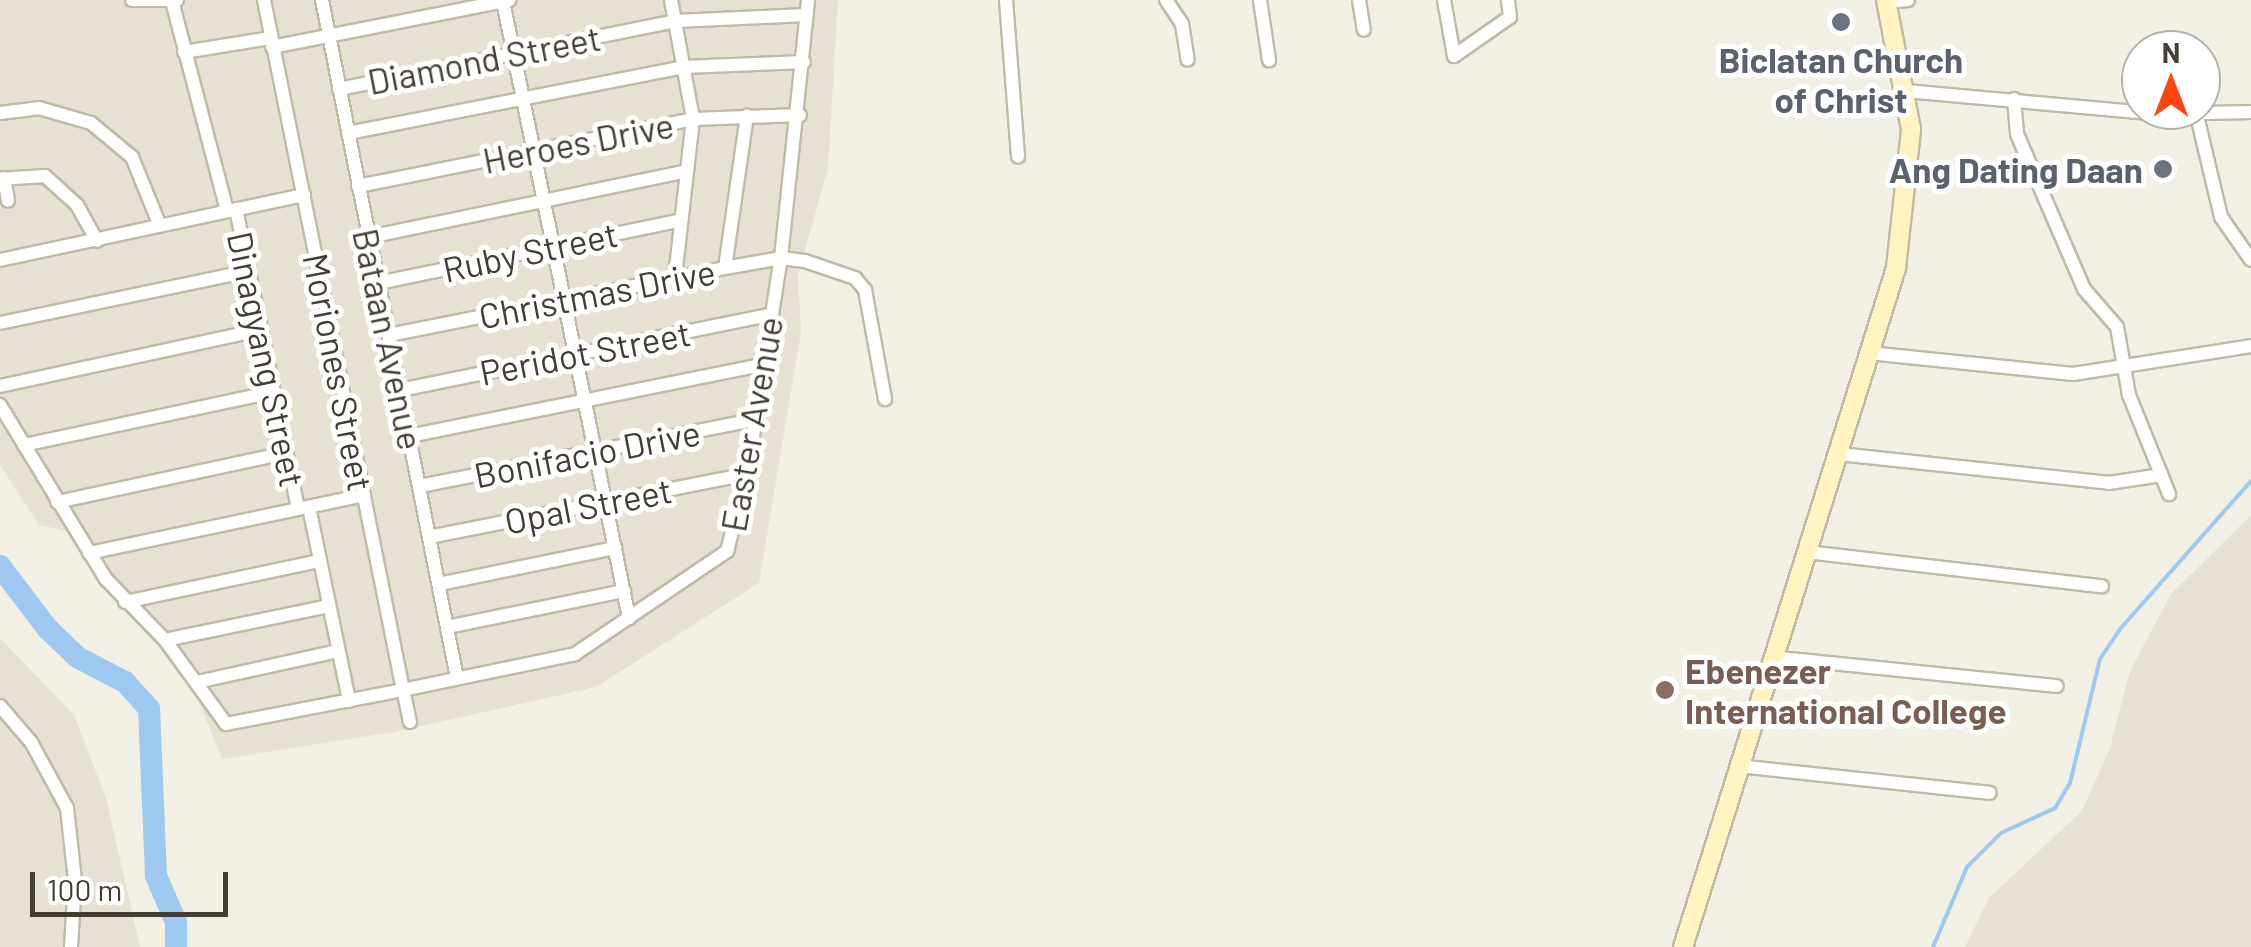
<!DOCTYPE html>
<style>
body{margin:0}
#map{position:relative;width:2251px;height:947px;overflow:hidden;background:#f2efe4;font-family:Barlow,sans-serif}
div>[style]{position:absolute}
.residential>*{inset:0;background:#e6e1d2}
.stream>*{height:4px;margin:-2px;padding:0 2px;transform-origin:2px;border-radius:2px;background:#9ec9f0}
.river>*{height:22px;margin:-11px;padding:0 11px;transform-origin:11px;border-radius:11px;background:#9ec9f0}
.roads{filter:drop-shadow(2px 0 #c0baa9) drop-shadow(-2px 0 #c0baa9) drop-shadow(0 2px #c0baa9) drop-shadow(0 -2px #c0baa9)}
.minor>*{height:12px;margin:-6px;padding:0 6px;transform-origin:6px;border-radius:6px;background:#fff}
.secondary>*{height:18px;margin:-9px;padding:0 9px;transform-origin:9px;border-radius:9px;background:#fff4c1}
.dots>*{width:28px;height:28px;translate:-50% -50%;box-sizing:border-box;border:5px solid #fff;border-radius:50%}
span{translate:-50% -50%;white-space:nowrap;text-align:center;line-height:1.15;-webkit-text-stroke:10px #fff;paint-order:stroke}
.street-label{font-size:35px;color:#443f34}
.worship-label{font-size:35px;color:#5b616d;font-weight:700}
.right{translate:-100% -50%;text-align:right}
.education-label{font-size:35px;color:#785e54;font-weight:700}
.left{translate:0 -50%;text-align:left}
.north{position:absolute;left:2121px;top:30px;width:100px;height:100px;box-sizing:border-box;background:#fff;border:2px solid #b4b2ae;border-radius:50%;rotate:0deg;font-size:28px;font-weight:700;line-height:40px;text-align:center;color:#443f34}
.north::after{content:'';display:block;margin:auto;width:35px;height:45px;background:#fb4512;clip-path:polygon(50% 0,100% 100%,50% 72%,0 100%)}
.scale{position:absolute;left:30px;top:872px;width:198px;height:45px;box-sizing:border-box;border:5px solid #443f34;border-top:0;padding-left:12px;font-size:30px;line-height:35px;white-space:nowrap;color:#443f34;-webkit-text-stroke:8px #fff;paint-order:stroke}
</style>
<div id="map">
<div class="residential">
<i style="clip-path:polygon(0 0,838px 0,828px 168px,798px 275px,801px 332px,759px 583px,596px 687px,394px 732px,222px 759px,189px 677px,101px 586px,68px 531px,39px 525px,0 465px)"></i>
<i style="clip-path:polygon(2251px 515px,2251px 947px,1965px 947px,1989px 898px,2082px 811px,2110px 748px,2130px 671px,2171px 594px)"></i>
<i style="clip-path:polygon(0 638px,74px 715px,106px 798px,140px 947px,0 947px)"></i>
</div>
<div class="stream">
<i style="left:1933px;top:947px;width:87px;rotate:-67deg"></i>
<i style="left:1967px;top:867px;width:48px;rotate:-45deg"></i>
<i style="left:2001px;top:833px;width:60px;rotate:-24.8deg"></i>
<i style="left:2055px;top:808px;width:29px;rotate:-59deg"></i>
<i style="left:2070px;top:783px;width:128px;rotate:-76.4deg"></i>
<i style="left:2100px;top:659px;width:36px;rotate:-56deg"></i>
<i style="left:2120px;top:629px;width:198px;rotate:-48.5deg"></i>
</div>
<div class="river">
<i style="left:0;top:566px;width:78px;rotate:52.8deg"></i>
<i style="left:47px;top:628px;width:42px;rotate:44deg"></i>
<i style="left:77px;top:657px;width:54px;rotate:27.5deg"></i>
<i style="left:125px;top:682px;width:36px;rotate:48deg"></i>
<i style="left:149px;top:709px;width:167px;rotate:87.6deg"></i>
<i style="left:156px;top:876px;width:50px;rotate:66.5deg"></i>
<i style="left:176px;top:922px;width:25px;rotate:90deg"></i>
</div>
<div class="roads">
<div class="minor">
<i style="left:132px;top:0;width:45px"></i>
<i style="left:322px;top:0;width:691px;rotate:78.74deg"></i>
<i style="left:671px;top:0;width:121px;rotate:79.5deg"></i>
<i style="left:693px;top:119px;width:159px;rotate:96.5deg"></i>
<i style="left:1006px;top:0;width:157px;rotate:85.6deg"></i>
<i style="left:1166px;top:0;width:29px;rotate:56deg"></i>
<i style="left:1182px;top:24px;width:36px;rotate:81deg"></i>
<i style="left:1260px;top:0;width:61px;rotate:81.5deg"></i>
<i style="left:1359px;top:0;width:30px;rotate:81deg"></i>
<i style="left:1444px;top:0;width:57px;rotate:79.9deg"></i>
<i style="left:1454px;top:56px;width:68px;rotate:-34.9deg"></i>
<i style="left:1510px;top:17px;width:17px;rotate:-97deg"></i>
<i style="left:172px;top:1px;width:217px;rotate:75.3deg"></i>
<i style="left:503px;top:1px;width:630px;rotate:78.46deg"></i>
<i style="left:1886px;top:2px;width:22px;rotate:-5deg"></i>
<i style="left:272px;top:47px;width:242px;rotate:-11.2deg"></i>
<i style="left:184px;top:52px;width:87px;rotate:-9.2deg"></i>
<i style="left:339px;top:89px;width:343px;rotate:-11.4deg"></i>
<i style="left:675px;top:21px;width:132px;rotate:-2.6deg"></i>
<i style="left:1906px;top:91px;width:255px;rotate:5.2deg"></i>
<i style="left:2160px;top:114px;width:91px;rotate:-1.3deg"></i>
<i style="left:2014px;top:99px;width:35px;rotate:85deg"></i>
<i style="left:2017px;top:134px;width:169px;rotate:66.6deg"></i>
<i style="left:2084px;top:289px;width:50px;rotate:49deg"></i>
<i style="left:2117px;top:327px;width:69px;rotate:80deg"></i>
<i style="left:2129px;top:395px;width:107px;rotate:68deg"></i>
<i style="left:0;top:113px;width:39px;rotate:-7deg"></i>
<i style="left:39px;top:108px;width:54px;rotate:16.1deg"></i>
<i style="left:91px;top:123px;width:53px;rotate:39.7deg"></i>
<i style="left:132px;top:157px;width:74px;rotate:67.9deg"></i>
<i style="left:2197px;top:116px;width:104px;rotate:76.6deg"></i>
<i style="left:2221px;top:217px;width:52px;rotate:55.1deg"></i>
<i style="left:348px;top:133px;width:342px;rotate:-11.1deg"></i>
<i style="left:684px;top:67px;width:120px;rotate:-2.4deg"></i>
<i style="left:4px;top:178px;width:23px;rotate:80deg"></i>
<i style="left:0;top:179px;width:45px;rotate:-3.8deg"></i>
<i style="left:45px;top:176px;width:43px;rotate:42.2deg"></i>
<i style="left:77px;top:205px;width:41px;rotate:60.9deg"></i>
<i style="left:358px;top:186px;width:342px;rotate:-11.3deg"></i>
<i style="left:693px;top:119px;width:107px;rotate:-2.1deg"></i>
<i style="left:236px;top:209px;width:306px;rotate:78.3deg"></i>
<i style="left:369px;top:237px;width:325px;rotate:-11.7deg"></i>
<i style="left:0;top:260px;width:311px;rotate:-12.1deg"></i>
<i style="left:725px;top:268px;width:154px;rotate:-81.8deg"></i>
<i style="left:378px;top:283px;width:310px;rotate:-11.7deg"></i>
<i style="left:0;top:323px;width:254px;rotate:-11.8deg"></i>
<i style="left:389px;top:335px;width:343px;rotate:-11.3deg"></i>
<i style="left:725px;top:268px;width:57px;rotate:-10.1deg"></i>
<i style="left:781px;top:258px;width:24px;rotate:7deg"></i>
<i style="left:805px;top:261px;width:53px;rotate:18.8deg"></i>
<i style="left:855px;top:278px;width:16px;rotate:50deg"></i>
<i style="left:865px;top:290px;width:111px;rotate:79.6deg"></i>
<i style="left:1869px;top:353px;width:205px;rotate:5.9deg"></i>
<i style="left:2073px;top:374px;width:180px;rotate:-8.9deg"></i>
<i style="left:0;top:386px;width:266px;rotate:-12.2deg"></i>
<i style="left:400px;top:390px;width:378px;rotate:-11.5deg"></i>
<i style="left:0;top:405px;width:204px;rotate:58.7deg"></i>
<i style="left:106px;top:579px;width:85px;rotate:46deg"></i>
<i style="left:165px;top:640px;width:104px;rotate:54deg"></i>
<i style="left:226px;top:724px;width:180px;rotate:-10.9deg"></i>
<i style="left:403px;top:690px;width:704px;rotate:-101.39deg"></i>
<i style="left:409px;top:436px;width:360px;rotate:-11.4deg"></i>
<i style="left:24px;top:445px;width:255px;rotate:-12deg"></i>
<i style="left:1839px;top:454px;width:272px;rotate:6.1deg"></i>
<i style="left:2109px;top:483px;width:53px;rotate:-8.7deg"></i>
<i style="left:420px;top:486px;width:339px;rotate:-11.2deg"></i>
<i style="left:57px;top:502px;width:234px;rotate:-12.1deg"></i>
<i style="left:309px;top:507px;width:198px;rotate:78.3deg"></i>
<i style="left:429px;top:537px;width:324px;rotate:-11.2deg"></i>
<i style="left:1806px;top:552px;width:298px;rotate:6.6deg"></i>
<i style="left:89px;top:553px;width:281px;rotate:-11.9deg"></i>
<i style="left:439px;top:584px;width:180px;rotate:-11.6deg"></i>
<i style="left:125px;top:602px;width:199px;rotate:-11.9deg"></i>
<i style="left:447px;top:627px;width:181px;rotate:-11.5deg"></i>
<i style="left:165px;top:640px;width:167px;rotate:-11.7deg"></i>
<i style="left:1771px;top:657px;width:287px;rotate:5.8deg"></i>
<i style="left:197px;top:682px;width:144px;rotate:-12.4deg"></i>
<i style="left:0;top:706px;width:48px;rotate:49.3deg"></i>
<i style="left:31px;top:742px;width:75px;rotate:61.4deg"></i>
<i style="left:67px;top:808px;width:73px;rotate:83.7deg"></i>
<i style="left:75px;top:881px;width:66px;rotate:93.5deg"></i>
<i style="left:410px;top:722px;width:33px;rotate:-102deg"></i>
<i style="left:403px;top:690px;width:176px;rotate:-11.8deg"></i>
<i style="left:575px;top:654px;width:184px;rotate:-34.1deg"></i>
<i style="left:727px;top:551px;width:80px;rotate:-75.4deg"></i>
<i style="left:747px;top:474px;width:219px;rotate:-81.1deg"></i>
<i style="left:781px;top:258px;width:259px;rotate:-84deg"></i>
<i style="left:1738px;top:766px;width:253px;rotate:6.1deg"></i>
</div>
<div class="secondary">
<i style="left:1683px;top:947px;width:712px;rotate:-72.58deg"></i>
<i style="left:1896px;top:268px;width:140px;rotate:-83.8deg"></i>
<i style="left:1911px;top:129px;width:131px;rotate:-101deg"></i>
</div>
</div>
<div class="dots">
<i style="left:1841px;top:22px;background:#6b7280"></i>
<i style="left:2163px;top:169px;background:#6b7280"></i>
<i style="left:1665px;top:690px;background:#8d6e63"></i>
</div>
<div class="street-label">
<span style="left:484px;top:59px;rotate:-11deg">Diamond Street</span>
<span style="left:578px;top:142px;rotate:-11deg">Heroes Drive</span>
<span style="left:530px;top:251px;rotate:-12deg">Ruby Street</span>
<span style="left:597px;top:293px;rotate:-11deg">Christmas Drive</span>
<span style="left:389px;top:339px;rotate:78deg">Bataan Avenue</span>
<span style="left:585px;top:352px;rotate:-11deg">Peridot Street</span>
<span style="left:267px;top:359px;rotate:78deg">Dinagyang Street</span>
<span style="left:339px;top:372px;rotate:79deg">Moriones Street</span>
<span style="left:751px;top:424px;rotate:-80deg">Easter Avenue</span>
<span style="left:587px;top:453px;rotate:-11deg">Bonifacio Drive</span>
<span style="left:588px;top:505px;rotate:-11deg">Opal Street</span>
</div>
<div class="worship-label">
<span style="left:1841px;top:79px">Biclatan Church<br>of Christ</span>
<span class="right" style="left:2143px;top:169px">Ang Dating Daan</span>
</div>
<div class="education-label">
<span class="left" style="left:1685px;top:690px">Ebenezer<br>International College</span>
</div>
<div class="north">N</div>
<div class="scale">100 m</div>
</div>
